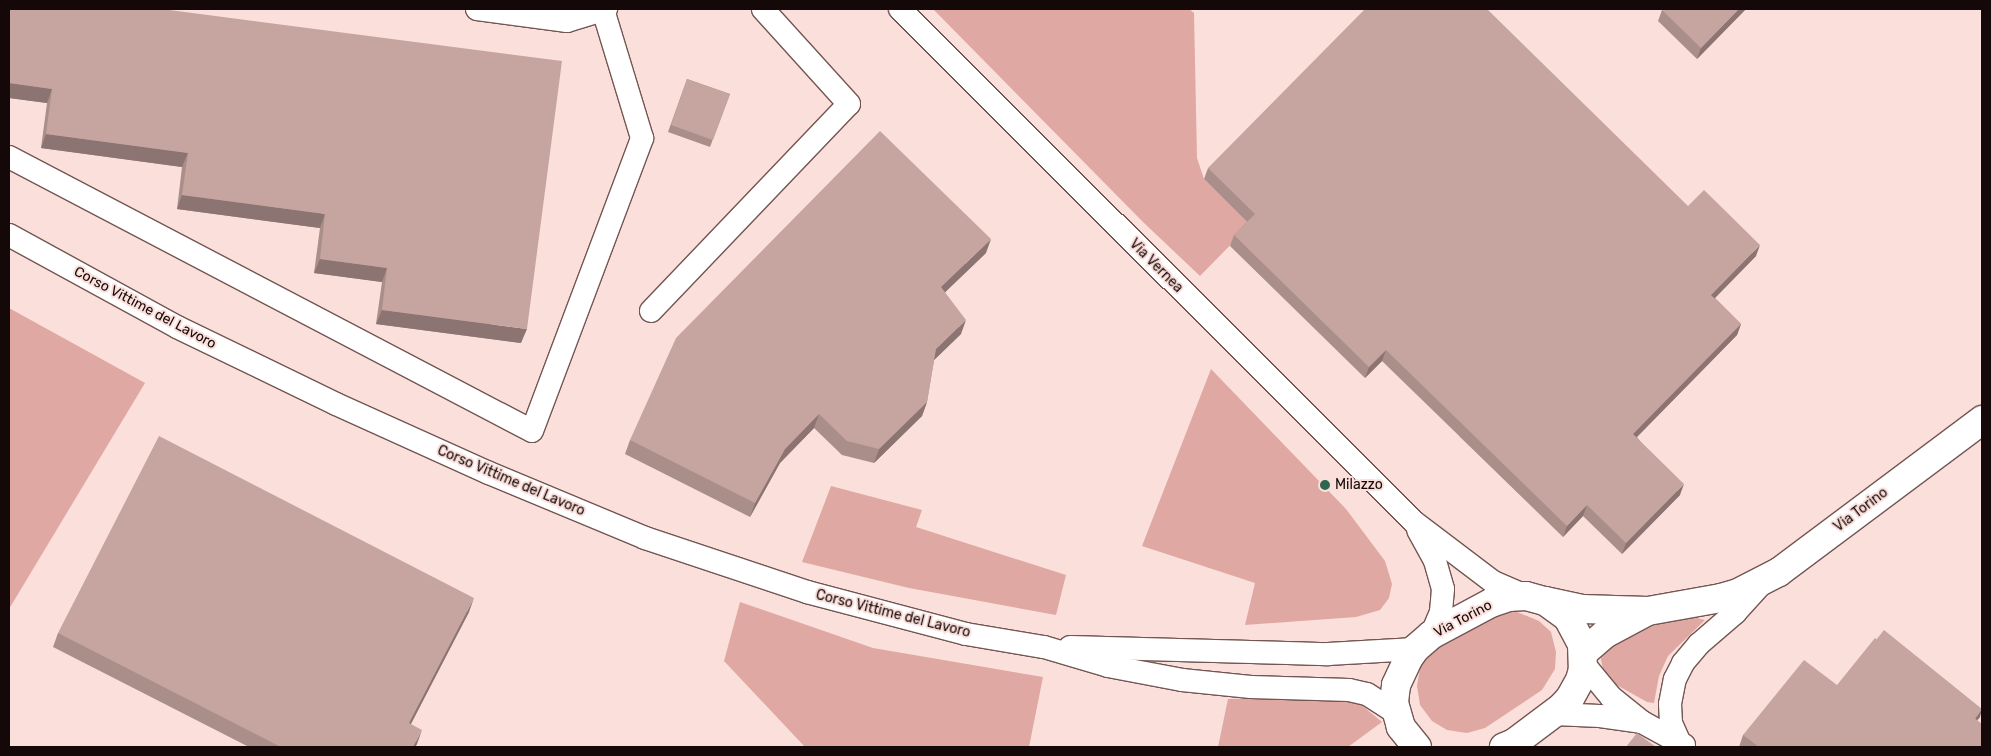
<!DOCTYPE html>
<style>
body{margin:0}
#map{position:relative;width:1991px;height:756px;overflow:hidden;background:#fbdfdb;font-family:Rubik,sans-serif}
div>[style]{position:absolute}
.green>*{inset:0;background:#e0a8a2}
.roads{filter:drop-shadow(1px 0 #735652) drop-shadow(-1px 0 #735652) drop-shadow(0 1px #735652) drop-shadow(0 -1px #735652)}
.street>*{height:22px;margin:-11px;padding:0 11px;transform-origin:11px;border-radius:11px;background:#fff}
.secondary>*{height:28px;margin:-14px;padding:0 14px;transform-origin:14px;border-radius:14px;background:#fff}
.wall>*{inset:0;background:#aa8e8a}
.shaded-wall>*{inset:0;background:#8b7471}
.building>*{inset:0;background:#c6a5a1}
.dots>*{width:14px;height:14px;translate:-50% -50%;box-sizing:border-box;border:2px solid #fbdfdb;border-radius:50%}
span{translate:-50% -50%;white-space:nowrap;text-align:center;line-height:1.15;-webkit-text-stroke:4px #fbdfdb;paint-order:stroke}
.street-label{font-size:14px;color:#140908}
.poi-label{font-size:14px;color:#140908}
.left{translate:0 -50%;text-align:left}
.frame{position:absolute;inset:0;border:10px solid #140908;pointer-events:none}
</style>
<div id="map">
<div class="green">
<i style="clip-path:polygon(933px 9px,1189px 9px,1194px 13px,1197px 158px,1204px 179px,1250px 225px,1200px 276px,1143px 222px)"></i>
<i style="clip-path:polygon(9px 308px,145px 383px,9px 609px)"></i>
<i style="clip-path:polygon(1211px 369px,1346px 509px,1385px 561px,1392px 584px,1389px 598px,1380px 610px,1356px 617px,1245px 625px,1255px 583px,1142px 546px)"></i>
<i style="clip-path:polygon(831px 486px,922px 510px,916px 527px,1066px 575px,1056px 615px,909px 588px,802px 562px)"></i>
<i style="clip-path:polygon(740px 602px,873px 648px,1043px 677px,1029px 747px,805px 747px,724px 661px)"></i>
<i style="clip-path:polygon(1494px 612px,1517px 612px,1539px 621px,1551px 632px,1556px 652px,1555px 669px,1542px 690px,1485px 728px,1467px 733px,1447px 730px,1432px 721px,1420px 705px,1417px 686px,1420px 668px,1429px 653px)"></i>
<i style="clip-path:polygon(1693px 617px,1705px 620px,1668px 656px,1659px 676px,1654px 703px,1647px 702px,1615px 684px,1604px 673px,1601px 660px,1601px 651px,1651px 624px)"></i>
<i style="clip-path:polygon(1332px 697px,1359px 703px,1382px 722px,1348px 747px,1218px 747px,1228px 699px)"></i>
</div>
<div class="roads">
<div class="street">
<i style="left:477px;top:9px;width:91px;rotate:7.6deg"></i>
<i style="left:567px;top:21px;width:41px;rotate:-17.1deg"></i>
<i style="left:900px;top:9px;width:726px;rotate:44.94deg"></i>
<i style="left:1414px;top:522px;width:99px;rotate:37.2deg"></i>
<i style="left:1493px;top:582px;width:36px;rotate:23deg"></i>
<i style="left:9px;top:157px;width:590px;rotate:27.65deg"></i>
<i style="left:532px;top:431px;width:313px;rotate:-69.4deg"></i>
<i style="left:642px;top:138px;width:134px;rotate:-106.9deg"></i>
<i style="left:9px;top:235px;width:192px;rotate:28.7deg"></i>
<i style="left:177px;top:327px;width:177px;rotate:25.8deg"></i>
<i style="left:336px;top:404px;width:168px;rotate:24.3deg"></i>
<i style="left:489px;top:473px;width:169px;rotate:22.6deg"></i>
<i style="left:645px;top:538px;width:171px;rotate:18.4deg"></i>
<i style="left:807px;top:592px;width:164px;rotate:14.8deg"></i>
<i style="left:966px;top:634px;width:79px;rotate:9.5deg"></i>
<i style="left:1044px;top:647px;width:67px;rotate:16.5deg"></i>
<i style="left:1108px;top:666px;width:75px;rotate:10.7deg"></i>
<i style="left:1182px;top:680px;width:69px;rotate:5.8deg"></i>
<i style="left:1251px;top:687px;width:98px;rotate:1.8deg"></i>
<i style="left:1349px;top:690px;width:18px;rotate:13deg"></i>
<i style="left:1367px;top:694px;width:35px;rotate:33deg"></i>
<i style="left:651px;top:311px;width:286px;rotate:-46.3deg"></i>
<i style="left:849px;top:104px;width:128px;rotate:-132.2deg"></i>
<i style="left:1418px;top:530px;width:35px;rotate:61deg"></i>
<i style="left:1435px;top:561px;width:29px;rotate:74deg"></i>
<i style="left:1443px;top:589px;width:23px;rotate:95deg"></i>
<i style="left:1441px;top:612px;width:25px;rotate:113deg"></i>
<i style="left:1070px;top:647px;width:258px;rotate:1.6deg"></i>
<i style="left:1328px;top:654px;width:87px;rotate:-3.3deg"></i>
<i style="left:1583px;top:663px;width:44px;rotate:50.5deg"></i>
<i style="left:1611px;top:697px;width:40px;rotate:39deg"></i>
<i style="left:1642px;top:722px;width:48px;rotate:28.7deg"></i>
<i style="left:1553px;top:714px;width:47px;rotate:2.4deg"></i>
<i style="left:1600px;top:716px;width:41px;rotate:8.3deg"></i>
<i style="left:1679px;top:741px;width:20px;rotate:-114deg"></i>
<i style="left:1671px;top:723px;width:19px;rotate:-93deg"></i>
<i style="left:1670px;top:704px;width:25px;rotate:-79deg"></i>
<i style="left:1675px;top:679px;width:18px;rotate:-63deg"></i>
<i style="left:1683px;top:663px;width:25px;rotate:-50deg"></i>
<i style="left:1699px;top:644px;width:48px;rotate:-40.7deg"></i>
<i style="left:1735px;top:613px;width:39px;rotate:-48deg"></i>
</div>
<div class="secondary">
<i style="left:1545px;top:601px;width:38px;rotate:12deg"></i>
<i style="left:1582px;top:609px;width:66px;rotate:1.7deg"></i>
<i style="left:1648px;top:611px;width:74px;rotate:-10.1deg"></i>
<i style="left:1721px;top:598px;width:18px;rotate:-16deg"></i>
<i style="left:1738px;top:593px;width:46px;rotate:-27.1deg"></i>
<i style="left:1779px;top:572px;width:254px;rotate:-36.8deg"></i>
<i style="left:1583px;top:653px;width:29px;rotate:-41deg"></i>
<i style="left:1605px;top:634px;width:44px;rotate:-28.3deg"></i>
<i style="left:1417px;top:747px;width:26px;rotate:-129deg"></i>
<i style="left:1401px;top:727px;width:26px;rotate:-106deg"></i>
<i style="left:1394px;top:702px;width:17px;rotate:-83deg"></i>
<i style="left:1396px;top:685px;width:29px;rotate:-65deg"></i>
<i style="left:1408px;top:659px;width:12px;rotate:-55deg"></i>
<i style="left:1415px;top:649px;width:21px;rotate:-41deg"></i>
<i style="left:1431px;top:635px;width:68px;rotate:-28.1deg"></i>
<i style="left:1491px;top:603px;width:18px;rotate:-19deg"></i>
<i style="left:1508px;top:597px;width:18px;rotate:-3deg"></i>
<i style="left:1526px;top:596px;width:20px;rotate:15deg"></i>
<i style="left:1545px;top:601px;width:29px;rotate:36deg"></i>
<i style="left:1568px;top:618px;width:30px;rotate:62deg"></i>
<i style="left:1582px;top:644px;width:25px;rotate:88deg"></i>
<i style="left:1583px;top:669px;width:11px;rotate:105deg"></i>
<i style="left:1580px;top:680px;width:21px;rotate:119deg"></i>
<i style="left:1570px;top:698px;width:12px;rotate:132deg"></i>
<i style="left:1562px;top:707px;width:60px;rotate:143.1deg"></i>
<i style="left:1514px;top:743px;width:11px;rotate:158deg"></i>
</div>
</div>
<div class="wall">
<i style="clip-path:polygon(9px 9px,521px 343px,376px 324px,382px 282px,314px 273px,320px 228px,177px 209px,182px 167px,41px 148px,47px 103px,9px 98px)"></i>
<i style="clip-path:polygon(1746px 9px,1697px 59px,1658px 21px,1662px 10px)"></i>
<i style="clip-path:polygon(687px 79px,730px 94px,710px 147px,668px 132px)"></i>
<i style="clip-path:polygon(1208px 168px,1688px 206px,1756px 256px,1715px 298px,1741px 324px,1737px 335px,1637px 437px,1680px 495px,1622px 554px,1583px 516px,1563px 537px,1382px 361px,1365px 378px,1230px 246px,1234px 235px,1247px 222px,1204px 179px)"></i>
<i style="clip-path:polygon(986px 253px,945px 292px,961px 334px,934px 360px,927px 402px,922px 416px,874px 463px,842px 455px,814px 428px,780px 463px,750px 517px,625px 454px,630px 440px)"></i>
<i style="clip-path:polygon(469px 612px,411px 724px,417px 744px,415px 747px,249px 747px,53px 647px,58px 633px)"></i>
<i style="clip-path:polygon(1837px 685px,1980px 717px,1977px 720px,1982px 747px,1739px 747px,1743px 735px)"></i>
</div>
<div class="shaded-wall">
<i style="clip-path:polygon(1739px 9px,1746px 9px,1697px 59px,1701px 48px)"></i>
<i style="clip-path:polygon(9px 83px,52px 89px,47px 103px,9px 98px)"></i>
<i style="clip-path:polygon(46px 134px,188px 153px,182px 167px,41px 148px)"></i>
<i style="clip-path:polygon(182px 195px,325px 214px,320px 228px,177px 209px)"></i>
<i style="clip-path:polygon(991px 239px,986px 253px,936px 301px,941px 287px)"></i>
<i style="clip-path:polygon(1760px 245px,1756px 256px,1707px 306px,1711px 295px)"></i>
<i style="clip-path:polygon(320px 259px,387px 268px,382px 282px,314px 273px)"></i>
<i style="clip-path:polygon(382px 310px,527px 329px,521px 343px,376px 324px)"></i>
<i style="clip-path:polygon(966px 320px,961px 334px,931px 363px,936px 349px)"></i>
<i style="clip-path:polygon(1741px 324px,1737px 335px,1629px 445px,1633px 434px)"></i>
<i style="clip-path:polygon(1386px 350px,1382px 361px,1365px 378px,1369px 367px)"></i>
<i style="clip-path:polygon(927px 402px,922px 416px,874px 463px,879px 449px)"></i>
<i style="clip-path:polygon(819px 414px,814px 428px,780px 463px,750px 517px,755px 503px,785px 449px)"></i>
<i style="clip-path:polygon(1684px 484px,1680px 495px,1622px 554px,1626px 543px)"></i>
<i style="clip-path:polygon(1587px 505px,1583px 516px,1563px 537px,1567px 526px)"></i>
<i style="clip-path:polygon(474px 598px,469px 612px,404px 737px,409px 723px)"></i>
<i style="clip-path:polygon(1982px 709px,1980px 717px,1968px 731px,1971px 723px)"></i>
<i style="clip-path:polygon(422px 730px,417px 744px,415px 747px,413px 747px)"></i>
</div>
<div class="building">
<i style="clip-path:polygon(9px 9px,162px 9px,562px 61px,527px 329px,382px 310px,387px 268px,320px 259px,325px 214px,182px 195px,188px 153px,46px 134px,52px 89px,9px 83px)"></i>
<i style="clip-path:polygon(1365px 9px,1487px 9px,1688px 206px,1704px 190px,1760px 245px,1711px 295px,1741px 324px,1633px 434px,1684px 484px,1626px 543px,1587px 505px,1567px 526px,1386px 350px,1369px 367px,1234px 235px,1255px 214px,1208px 168px)"></i>
<i style="clip-path:polygon(1663px 9px,1739px 9px,1701px 48px,1662px 10px)"></i>
<i style="clip-path:polygon(687px 79px,730px 94px,713px 140px,671px 125px)"></i>
<i style="clip-path:polygon(880px 131px,991px 239px,941px 287px,966px 320px,936px 349px,927px 402px,879px 449px,847px 441px,819px 414px,785px 449px,755px 503px,630px 440px,676px 338px)"></i>
<i style="clip-path:polygon(159px 436px,474px 598px,409px 723px,422px 730px,413px 747px,281px 747px,58px 633px)"></i>
<i style="clip-path:polygon(1884px 630px,1982px 709px,1975px 719px,1876px 640px)"></i>
<i style="clip-path:polygon(1875px 638px,1982px 724px,1982px 747px,1759px 747px,1743px 735px,1804px 660px,1837px 685px)"></i>
<i style="clip-path:polygon(1637px 733px,1656px 747px,1626px 747px)"></i>
</div>
<div class="dots">
<i style="left:1325px;top:485px;background:#2d6750"></i>
</div>
<div class="street-label">
<span style="left:1156px;top:266px;rotate:45deg">Via Vernea</span>
<span style="left:145px;top:308px;rotate:28deg">Corso Vittime del Lavoro</span>
<span style="left:511px;top:481px;rotate:23deg">Corso Vittime del Lavoro</span>
<span style="left:1861px;top:510px;rotate:-37deg">Via Torino</span>
<span style="left:893px;top:614px;rotate:14deg">Corso Vittime del Lavoro</span>
<span style="left:1463px;top:619px;rotate:-28deg">Via Torino</span>
</div>
<div class="poi-label">
<span class="left" style="left:1335px;top:485px">Milazzo</span>
</div>
<div class="frame"></div>
</div>
